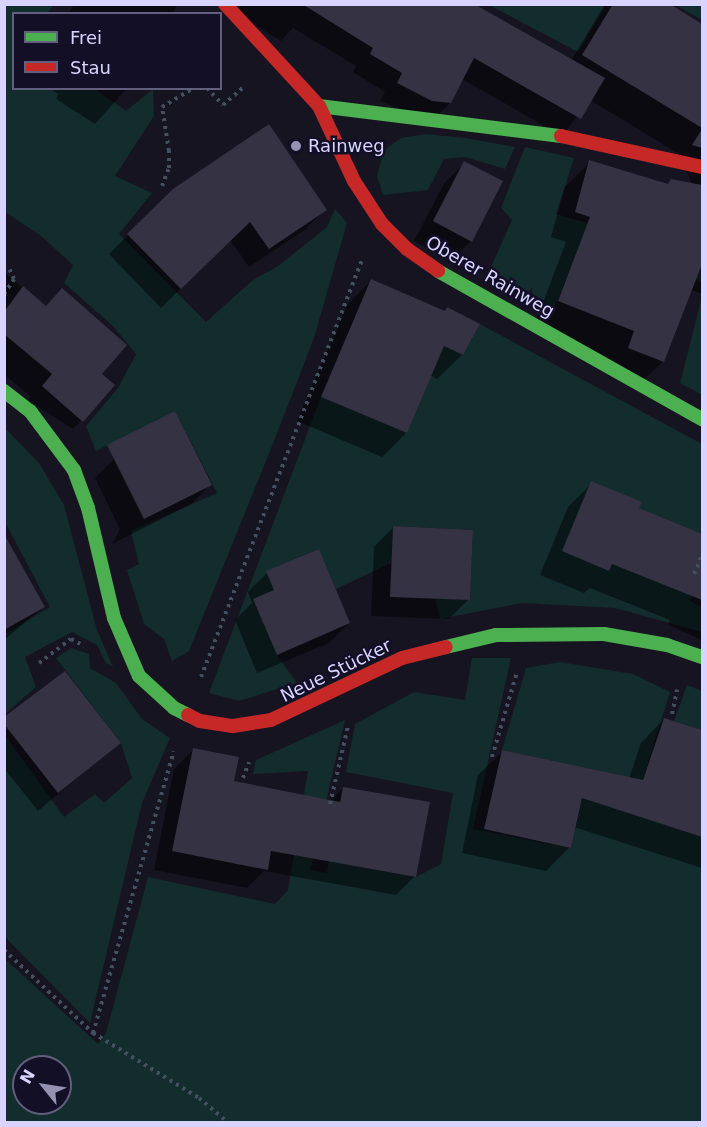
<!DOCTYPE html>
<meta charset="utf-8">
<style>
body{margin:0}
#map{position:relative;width:707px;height:1127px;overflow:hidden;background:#161421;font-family:"DejaVu Sans",sans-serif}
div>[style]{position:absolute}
.green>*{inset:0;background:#132c2d}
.shadow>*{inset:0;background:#0007}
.building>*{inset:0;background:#343243}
.path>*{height:4px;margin-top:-2px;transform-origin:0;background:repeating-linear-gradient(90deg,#44505f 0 3px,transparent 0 7.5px)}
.fast>*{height:14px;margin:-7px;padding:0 7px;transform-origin:7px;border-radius:7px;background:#4caf50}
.jam>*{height:14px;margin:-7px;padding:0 7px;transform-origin:7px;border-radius:7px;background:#c62828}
.dots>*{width:16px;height:16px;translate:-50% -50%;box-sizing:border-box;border:3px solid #130f26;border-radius:50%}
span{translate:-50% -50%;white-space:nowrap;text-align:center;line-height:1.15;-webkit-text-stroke:5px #130f26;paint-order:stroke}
.poi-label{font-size:18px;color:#d9d4ff}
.left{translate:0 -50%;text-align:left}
.street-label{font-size:18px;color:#d9d4ff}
.frame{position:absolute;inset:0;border:6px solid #d9d4ff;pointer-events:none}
.legend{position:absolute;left:12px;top:12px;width:210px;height:78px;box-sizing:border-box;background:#130f26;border:2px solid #625e7d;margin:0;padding:8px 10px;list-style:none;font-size:18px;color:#d9d4ff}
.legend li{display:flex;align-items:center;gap:12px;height:30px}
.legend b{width:30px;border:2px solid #625e7d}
.north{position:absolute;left:12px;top:1055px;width:60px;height:60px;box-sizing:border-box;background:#130f26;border:2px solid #625e7d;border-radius:50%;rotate:300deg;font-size:16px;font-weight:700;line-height:24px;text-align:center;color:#d9d4ff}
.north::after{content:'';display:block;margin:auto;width:21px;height:27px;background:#9591b1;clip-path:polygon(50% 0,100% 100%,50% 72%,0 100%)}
</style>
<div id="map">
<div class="green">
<i style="clip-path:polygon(4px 5px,53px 5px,48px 13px,14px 14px,14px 88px,95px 89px,126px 111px,153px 89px,154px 116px,115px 176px,152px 193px,119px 234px,206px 322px,254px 279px,277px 267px,327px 227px,335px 209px,347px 223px,314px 338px,274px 441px,189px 651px,172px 661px,164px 639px,144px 624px,127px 570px,139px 564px,131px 531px,217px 493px,175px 411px,96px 451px,86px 426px,118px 388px,136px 354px,113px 326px,64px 283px,73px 265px,40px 235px,5px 212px)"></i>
<i style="clip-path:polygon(489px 5px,606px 4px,606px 5px,578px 52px)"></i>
<i style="clip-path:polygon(675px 5px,702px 5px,702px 20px)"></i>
<i style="clip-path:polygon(426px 134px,465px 138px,515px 147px,505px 169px,465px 157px,444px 159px,428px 190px,383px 195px,377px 176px,384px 150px,401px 138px)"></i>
<i style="clip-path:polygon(525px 147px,574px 158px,556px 214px,702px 256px,702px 282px,583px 237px,553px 311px,487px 276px,512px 220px,501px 208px)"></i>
<i style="clip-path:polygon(702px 297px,702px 395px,680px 383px)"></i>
<i style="clip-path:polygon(evenodd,480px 324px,702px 444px,702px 572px,690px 601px,702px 607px,702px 632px,615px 608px,522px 603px,440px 619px,435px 598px,470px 600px,473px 530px,393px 526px,391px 563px,336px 589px,318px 549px,267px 571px,274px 590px,254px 600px,277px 655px,297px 683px,239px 701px,209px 693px,321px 397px,407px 433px,424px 392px,436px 342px,463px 355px,480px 324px,592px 482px,641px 502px,612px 564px,592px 482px)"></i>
<i style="clip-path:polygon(5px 428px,39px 463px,64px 505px,97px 630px,113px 667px,106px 663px,97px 645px,72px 632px,25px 657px,36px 687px,5px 714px,5px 634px,50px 607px,5px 522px)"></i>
<i style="clip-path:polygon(71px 648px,89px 654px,90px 668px,116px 683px,142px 719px,170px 738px,142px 803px,90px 1023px,5px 937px,4px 734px,64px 817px,95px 794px,104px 803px,132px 778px,121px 743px,56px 658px)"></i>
<i style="clip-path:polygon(evenodd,472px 658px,511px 658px,473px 829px,571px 848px,589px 769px,502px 750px,526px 668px,560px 662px,633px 674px,670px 692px,632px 814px,702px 837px,702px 1122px,5px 1122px,4px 958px,98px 1044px,106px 1033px,148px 877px,275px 904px,288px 890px,308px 771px,253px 774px,256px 760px,345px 720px,310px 870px,327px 873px,329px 861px,416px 877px,441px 864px,453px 793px,346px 772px,355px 724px,414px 692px,465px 700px,472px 658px,24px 1067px,60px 1067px,60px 1103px,24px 1103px,24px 1067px)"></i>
<i style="clip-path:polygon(687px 685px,702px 691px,702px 730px,674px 721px)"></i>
</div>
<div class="shadow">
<i style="clip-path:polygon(74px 4px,174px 4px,176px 7px,172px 14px,69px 14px)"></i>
<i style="clip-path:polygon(220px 4px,469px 4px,571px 61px,605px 4px,667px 4px,702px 26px,702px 67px,692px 84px,702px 88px,702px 294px,691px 290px,663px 361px,638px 386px,534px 326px,566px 242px,551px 237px,565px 187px,590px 162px,667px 185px,692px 184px,679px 154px,590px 100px,562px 136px,462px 79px,450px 103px,432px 121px,380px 101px,385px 92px,353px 72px,356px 66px,293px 28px,281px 41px)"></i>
<i style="clip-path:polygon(49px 88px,127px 88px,95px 124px,56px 99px,58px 94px)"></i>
<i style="clip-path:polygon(465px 163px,471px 241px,451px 260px,414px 241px,445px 182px)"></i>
<i style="clip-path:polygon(325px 209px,306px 229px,249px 267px,230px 240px,161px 308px,109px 254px,128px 235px)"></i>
<i style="clip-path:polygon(4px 272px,45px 307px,100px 374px,94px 407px,73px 429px,28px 400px,31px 397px,4px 374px)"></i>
<i style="clip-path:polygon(371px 281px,444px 312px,447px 309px,477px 324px,462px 355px,437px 379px,430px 375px,406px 433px,382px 457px,297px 421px,347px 305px)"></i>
<i style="clip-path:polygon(114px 459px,140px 470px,210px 485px,191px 504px,112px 544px,120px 529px,95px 478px)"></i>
<i style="clip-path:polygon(592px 483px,637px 509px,702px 536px,702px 640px,668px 625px,670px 620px,590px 588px,584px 593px,540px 575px,568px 507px)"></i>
<i style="clip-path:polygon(394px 527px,468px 600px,449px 619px,371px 616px,374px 547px)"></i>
<i style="clip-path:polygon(4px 537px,43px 607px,4px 640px)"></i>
<i style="clip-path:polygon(267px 573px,349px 623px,329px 643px,257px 673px,235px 620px,252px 603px,248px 592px)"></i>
<i style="clip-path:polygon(4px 719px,119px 743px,38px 811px,4px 768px)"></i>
<i style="clip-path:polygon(664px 719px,702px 732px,702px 868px,574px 827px,570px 847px,546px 871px,462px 853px,478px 775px,502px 752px,629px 779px,641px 743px)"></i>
<i style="clip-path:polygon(193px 750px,233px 782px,330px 801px,343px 788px,415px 876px,396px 895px,264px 871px,247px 888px,154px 870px,174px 769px)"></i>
</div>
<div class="building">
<i style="clip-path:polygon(302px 4px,474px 4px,605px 78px,581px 119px,474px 58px,451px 103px,432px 101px,397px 83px,402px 73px,370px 54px,373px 48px)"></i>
<i style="clip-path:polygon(613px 4px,670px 4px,702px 24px,702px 128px,582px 55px)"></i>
<i style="clip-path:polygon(269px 124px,327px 210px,269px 249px,250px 222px,181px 289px,127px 234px,173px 189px)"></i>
<i style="clip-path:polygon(702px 129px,702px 148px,692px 145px)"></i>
<i style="clip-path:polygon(589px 160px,668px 184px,671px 179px,702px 185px,702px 264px,664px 362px,628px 348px,634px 331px,558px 301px,590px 217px,575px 212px)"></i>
<i style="clip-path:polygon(464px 161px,503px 181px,472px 242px,433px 221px)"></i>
<i style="clip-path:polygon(371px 279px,445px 311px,447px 307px,480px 324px,463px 355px,444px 346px,407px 433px,321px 397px)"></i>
<i style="clip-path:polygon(23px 286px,46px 306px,62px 288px,127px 345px,102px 374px,115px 385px,83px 422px,42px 386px,52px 374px,4px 334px,4px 312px)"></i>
<i style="clip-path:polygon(175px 411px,212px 485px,144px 519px,107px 445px)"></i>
<i style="clip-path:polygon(591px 481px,642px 502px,639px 508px,702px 534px,702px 600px,612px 564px,609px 571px,562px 551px)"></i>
<i style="clip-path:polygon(393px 526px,473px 530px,470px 600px,390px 597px)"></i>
<i style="clip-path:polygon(4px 534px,45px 607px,4px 630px)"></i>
<i style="clip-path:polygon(319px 549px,350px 623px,277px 655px,253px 599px,274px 590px,266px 571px)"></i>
<i style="clip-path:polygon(65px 671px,121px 743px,58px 793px,4px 724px,4px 717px)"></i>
<i style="clip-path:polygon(664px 718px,702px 730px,702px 837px,582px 798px,571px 848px,484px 829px,502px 750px,643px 780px)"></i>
<i style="clip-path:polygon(193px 748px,239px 757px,234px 781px,340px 802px,343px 787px,430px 802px,416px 877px,271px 851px,268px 870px,172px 851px)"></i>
</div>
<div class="path">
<i style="left:207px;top:88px;width:23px;rotate:47deg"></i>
<i style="left:223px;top:105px;width:30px;rotate:-41deg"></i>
<i style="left:162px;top:186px;width:19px;rotate:-69deg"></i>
<i style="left:169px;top:168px;width:17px;rotate:-90deg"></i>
<i style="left:169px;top:151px;width:45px;rotate:-99deg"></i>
<i style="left:162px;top:107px;width:37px;rotate:-31deg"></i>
<i style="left:4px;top:294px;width:18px;rotate:-56deg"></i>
<i style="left:14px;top:279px;width:12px;rotate:-114deg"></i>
<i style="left:694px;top:574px;width:20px;rotate:-66deg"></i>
<i style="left:39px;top:663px;width:40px;rotate:-37deg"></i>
<i style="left:71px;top:639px;width:15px;rotate:28deg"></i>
<i style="left:201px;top:677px;width:448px;rotate:-68.9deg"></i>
<i style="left:672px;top:714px;width:25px;rotate:-78deg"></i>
<i style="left:492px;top:757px;width:89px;rotate:-73.6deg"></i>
<i style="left:243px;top:778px;width:17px;rotate:-69deg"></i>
<i style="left:330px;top:804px;width:80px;rotate:-77deg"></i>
<i style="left:4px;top:950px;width:122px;rotate:43deg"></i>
<i style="left:93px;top:1033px;width:124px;rotate:31.5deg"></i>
<i style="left:199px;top:1098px;width:38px;rotate:40deg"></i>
<i style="left:93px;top:1033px;width:293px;rotate:-74deg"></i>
</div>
<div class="fast">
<i style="left:319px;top:106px;width:244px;rotate:7.1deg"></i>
<i style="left:438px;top:271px;width:303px;rotate:29.3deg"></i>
<i style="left:4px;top:391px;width:33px;rotate:38deg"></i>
<i style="left:30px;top:411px;width:74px;rotate:53.3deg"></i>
<i style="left:74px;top:470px;width:40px;rotate:69.8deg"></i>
<i style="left:88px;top:508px;width:113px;rotate:76.7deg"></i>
<i style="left:114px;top:618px;width:63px;rotate:66.7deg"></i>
<i style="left:139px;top:676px;width:47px;rotate:42.4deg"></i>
<i style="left:174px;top:708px;width:16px;rotate:27deg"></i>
<i style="left:446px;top:647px;width:51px;rotate:-13.5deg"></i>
<i style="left:496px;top:635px;width:108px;rotate:-0.5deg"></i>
<i style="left:604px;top:634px;width:64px;rotate:9.9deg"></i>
<i style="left:667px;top:645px;width:37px;rotate:19deg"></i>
</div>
<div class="jam">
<i style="left:225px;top:4px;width:139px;rotate:47.3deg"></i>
<i style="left:319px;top:106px;width:83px;rotate:65deg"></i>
<i style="left:354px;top:181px;width:51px;rotate:56.9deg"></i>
<i style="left:382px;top:224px;width:35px;rotate:45deg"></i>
<i style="left:407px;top:249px;width:38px;rotate:35deg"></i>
<i style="left:561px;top:136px;width:144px;rotate:12.4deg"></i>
<i style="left:188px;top:715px;width:13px;rotate:27deg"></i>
<i style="left:200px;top:721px;width:33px;rotate:9deg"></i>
<i style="left:233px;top:726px;width:38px;rotate:-9deg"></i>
<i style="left:271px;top:720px;width:145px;rotate:-25.3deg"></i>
<i style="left:402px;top:658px;width:45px;rotate:-14deg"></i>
</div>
<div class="dots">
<i style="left:296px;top:146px;background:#9591b1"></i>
</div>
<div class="poi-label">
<span class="left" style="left:308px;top:146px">Rainweg</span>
</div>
<div class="street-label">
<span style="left:490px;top:277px;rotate:30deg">Oberer Rainweg</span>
<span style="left:336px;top:671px;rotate:-26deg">Neue Stücker</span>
</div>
<div class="frame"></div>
<ul class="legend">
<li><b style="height:8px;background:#4caf50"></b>Frei</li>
<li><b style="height:8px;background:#c62828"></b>Stau</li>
</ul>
<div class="north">N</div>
</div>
